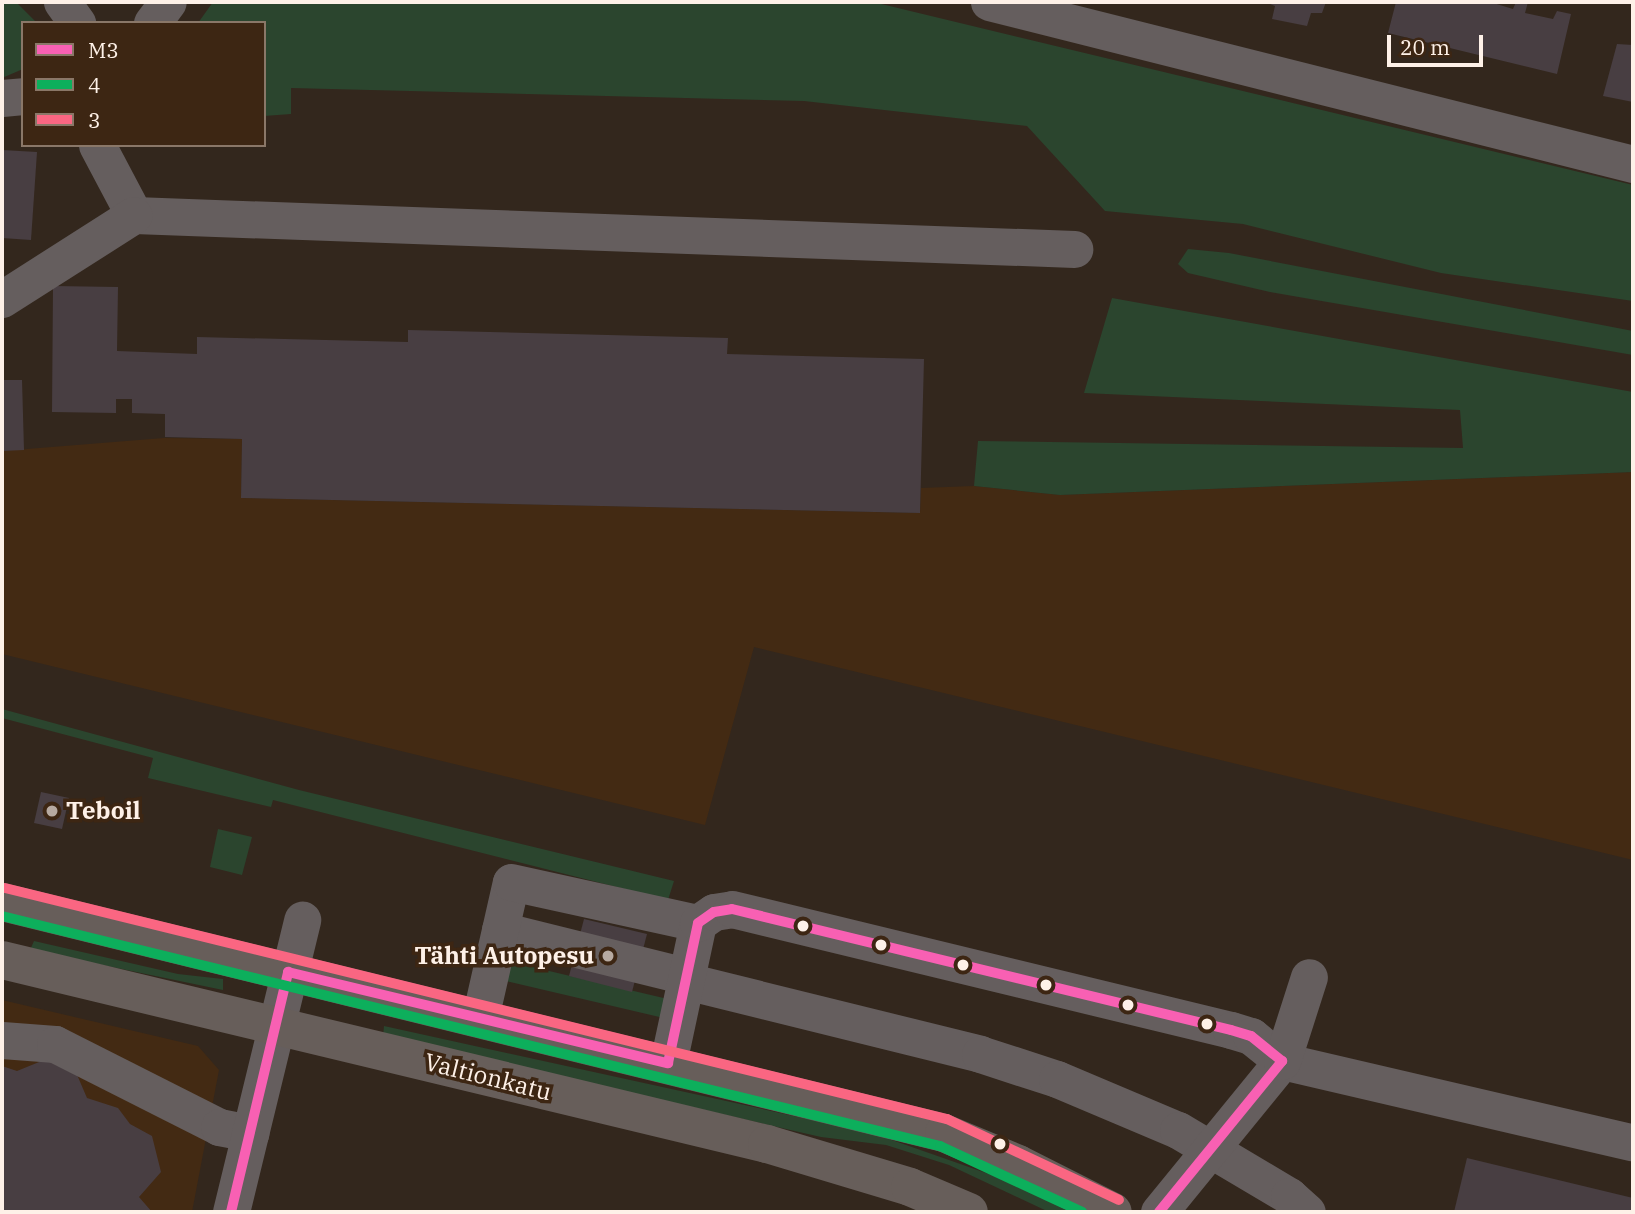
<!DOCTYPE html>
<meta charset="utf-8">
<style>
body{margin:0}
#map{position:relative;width:1635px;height:1214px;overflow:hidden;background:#33271d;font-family:"IBM Plex Serif",serif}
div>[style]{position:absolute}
.built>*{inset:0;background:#432a13}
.green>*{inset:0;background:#2b452e}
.building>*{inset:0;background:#483e42}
.minor>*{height:37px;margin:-18.5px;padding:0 18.5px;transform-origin:18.5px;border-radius:18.5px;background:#655e5e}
.major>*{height:38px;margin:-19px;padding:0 19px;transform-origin:19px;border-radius:19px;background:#675e5a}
.bus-1>*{height:10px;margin:-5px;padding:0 5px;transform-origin:5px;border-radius:5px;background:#f860b3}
.bus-2>*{height:10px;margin:-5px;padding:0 5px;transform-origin:5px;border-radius:5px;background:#0daf5c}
.bus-3>*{height:10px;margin:-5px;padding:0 5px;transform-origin:5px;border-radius:5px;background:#fa6682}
.dots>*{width:19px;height:19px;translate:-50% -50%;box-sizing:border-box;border:4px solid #3d2613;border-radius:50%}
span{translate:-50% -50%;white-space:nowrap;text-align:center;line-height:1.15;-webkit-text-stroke:7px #3d2613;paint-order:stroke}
.poi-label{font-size:24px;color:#fef1e8;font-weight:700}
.left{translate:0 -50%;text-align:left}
.right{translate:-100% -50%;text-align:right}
.street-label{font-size:24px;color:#fef1e8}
.frame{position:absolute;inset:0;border:4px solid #fef1e8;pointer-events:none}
.legend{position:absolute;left:21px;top:21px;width:245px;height:126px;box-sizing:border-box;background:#3d2613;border:2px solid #8a7768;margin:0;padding:9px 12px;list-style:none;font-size:21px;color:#fef1e8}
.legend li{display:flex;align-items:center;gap:14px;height:35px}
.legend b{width:35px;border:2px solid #8a7768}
.scale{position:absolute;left:1387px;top:35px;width:96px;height:32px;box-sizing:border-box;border:4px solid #fef1e8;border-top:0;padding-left:9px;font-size:21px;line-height:24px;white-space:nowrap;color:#fef1e8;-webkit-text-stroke:5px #3d2613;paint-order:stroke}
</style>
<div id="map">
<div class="built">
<i style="clip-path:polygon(164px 438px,242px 439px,241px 498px,920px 513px,921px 488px,974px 486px,1060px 495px,1633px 472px,1633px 860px,754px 647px,705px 825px,2px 654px,2px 451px)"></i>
<i style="clip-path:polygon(2px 1000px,198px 1046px,219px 1070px,192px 1212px,2px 1212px)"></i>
</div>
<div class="green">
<i style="clip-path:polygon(2px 2px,16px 2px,37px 23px,23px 23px,23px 69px,2px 78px)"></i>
<i style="clip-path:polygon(213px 2px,873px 2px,1633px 185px,1633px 301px,1441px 273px,1243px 224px,1105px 211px,1027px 126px,804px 101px,291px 88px,291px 114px,264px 116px,264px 23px,198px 23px)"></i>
<i style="clip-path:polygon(1188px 249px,1229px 253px,1633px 331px,1633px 355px,1270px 292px,1188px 273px,1178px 264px)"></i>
<i style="clip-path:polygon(1112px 298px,1633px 392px,1633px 472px,1060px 495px,974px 486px,978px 441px,1463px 448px,1460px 410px,1084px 393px)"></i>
<i style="clip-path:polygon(2px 709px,299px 790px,674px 881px,668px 900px,273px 800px,271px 807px,148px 778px,153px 758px,2px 718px)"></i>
<i style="clip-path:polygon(218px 829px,252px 837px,242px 875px,210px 867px)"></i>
<i style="clip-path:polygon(34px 941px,178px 974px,223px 979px,223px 990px,30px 950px)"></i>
<i style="clip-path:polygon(511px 962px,672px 1000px,668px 1019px,506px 981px)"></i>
<i style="clip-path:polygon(384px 1026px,872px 1133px,1023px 1186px,1069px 1212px,1049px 1212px,949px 1165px,886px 1145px,821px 1137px,383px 1036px)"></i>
</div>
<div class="building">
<i style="clip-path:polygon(1265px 2px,1326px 2px,1322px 13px,1311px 13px,1307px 26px,1272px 19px,1275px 6px)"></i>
<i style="clip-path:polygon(1396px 2px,1490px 2px,1513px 9px,1516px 2px,1528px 2px,1525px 13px,1553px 19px,1557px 11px,1571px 14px,1557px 74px,1388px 33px)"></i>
<i style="clip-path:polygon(1617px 44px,1633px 45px,1633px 102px,1603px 96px)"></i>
<i style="clip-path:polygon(2px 150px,37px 152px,31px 240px,2px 238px)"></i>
<i style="clip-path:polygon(53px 286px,118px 287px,117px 351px,197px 354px,197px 337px,408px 342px,408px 330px,728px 338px,727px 354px,924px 359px,920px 513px,241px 498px,242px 439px,165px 437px,165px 414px,132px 413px,132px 399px,116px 399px,116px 413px,52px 412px)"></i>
<i style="clip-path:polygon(2px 380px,22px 380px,24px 450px,2px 451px)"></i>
<i style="clip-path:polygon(41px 792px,69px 798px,62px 829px,34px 823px)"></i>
<i style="clip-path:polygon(584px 919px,647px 934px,632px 992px,569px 976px)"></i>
<i style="clip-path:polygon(44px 1060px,75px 1070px,87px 1098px,118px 1108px,130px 1124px,152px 1136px,161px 1172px,139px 1197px,152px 1212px,2px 1212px,2px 1066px,17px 1071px)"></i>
<i style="clip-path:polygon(1467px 1158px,1633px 1198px,1633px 1212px,1454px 1212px)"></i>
</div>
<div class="minor">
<i style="left:62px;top:2px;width:26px;rotate:54deg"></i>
<i style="left:989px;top:2px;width:664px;rotate:14.12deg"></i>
<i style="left:152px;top:23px;width:26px;rotate:-53deg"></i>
<i style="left:2px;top:98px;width:21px;rotate:-5deg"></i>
<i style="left:97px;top:145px;width:79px;rotate:62.1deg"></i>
<i style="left:134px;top:215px;width:941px;rotate:2.07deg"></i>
<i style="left:2px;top:299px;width:156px;rotate:-32.5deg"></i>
<i style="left:500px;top:930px;width:192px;rotate:13.9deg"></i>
<i style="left:686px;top:981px;width:303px;rotate:13.9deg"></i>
<i style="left:980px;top:1054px;width:81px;rotate:18deg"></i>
<i style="left:1057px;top:1079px;width:131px;rotate:22.9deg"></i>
<i style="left:1178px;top:1130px;width:129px;rotate:30.7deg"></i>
<i style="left:1289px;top:1196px;width:24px;rotate:42deg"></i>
<i style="left:480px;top:1018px;width:139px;rotate:-77.2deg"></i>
<i style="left:511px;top:882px;width:191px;rotate:12.4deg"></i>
<i style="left:2px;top:1040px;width:53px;rotate:4.3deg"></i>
<i style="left:55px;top:1044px;width:184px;rotate:26.8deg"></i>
<i style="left:219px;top:1127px;width:32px;rotate:11deg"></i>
<i style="left:668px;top:1063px;width:143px;rotate:-77.9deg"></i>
<i style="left:698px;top:923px;width:19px;rotate:-35deg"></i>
<i style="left:714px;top:912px;width:18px;rotate:-9deg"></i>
<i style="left:732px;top:909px;width:513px;rotate:13.63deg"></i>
<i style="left:1231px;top:1030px;width:21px;rotate:17deg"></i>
<i style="left:1251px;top:1036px;width:40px;rotate:39deg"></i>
<i style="left:1282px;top:1061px;width:360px;rotate:13.1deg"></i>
<i style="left:231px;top:1212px;width:301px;rotate:-76.3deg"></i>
<i style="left:1159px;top:1212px;width:195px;rotate:-50.8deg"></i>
<i style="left:1282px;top:1061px;width:88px;rotate:-72.2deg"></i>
</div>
<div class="major">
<i style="left:2px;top:902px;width:970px;rotate:13.78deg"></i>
<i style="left:944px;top:1133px;width:80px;rotate:22.7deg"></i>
<i style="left:1018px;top:1164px;width:106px;rotate:26.8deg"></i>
<i style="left:2px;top:960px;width:787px;rotate:13.52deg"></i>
<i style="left:767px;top:1144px;width:149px;rotate:16.7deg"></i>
<i style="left:910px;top:1187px;width:64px;rotate:23deg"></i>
</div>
<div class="bus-1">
<i style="left:231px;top:1212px;width:247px;rotate:-76.6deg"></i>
<i style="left:288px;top:972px;width:391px;rotate:13.5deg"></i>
<i style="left:668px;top:1063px;width:143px;rotate:-77.9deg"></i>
<i style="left:698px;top:923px;width:19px;rotate:-35deg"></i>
<i style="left:714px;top:912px;width:18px;rotate:-9deg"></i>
<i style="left:732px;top:909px;width:513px;rotate:13.63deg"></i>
<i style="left:1231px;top:1030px;width:21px;rotate:17deg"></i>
<i style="left:1251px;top:1036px;width:40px;rotate:39deg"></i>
<i style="left:1159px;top:1212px;width:195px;rotate:-50.8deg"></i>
</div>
<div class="bus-2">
<i style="left:2px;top:916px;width:966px;rotate:13.78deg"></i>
<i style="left:940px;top:1146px;width:157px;rotate:24.9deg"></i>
</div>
<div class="bus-3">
<i style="left:5px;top:888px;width:970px;rotate:13.78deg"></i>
<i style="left:947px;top:1119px;width:190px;rotate:25.2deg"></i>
</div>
<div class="dots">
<i style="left:52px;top:811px;background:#b7aaa1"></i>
<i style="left:803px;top:926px;background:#fef1e8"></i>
<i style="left:881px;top:945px;background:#fef1e8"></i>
<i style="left:608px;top:956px;background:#b7aaa1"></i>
<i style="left:963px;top:965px;background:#fef1e8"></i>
<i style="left:1046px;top:985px;background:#fef1e8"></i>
<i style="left:1128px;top:1005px;background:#fef1e8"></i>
<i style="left:1207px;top:1024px;background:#fef1e8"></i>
<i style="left:1000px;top:1144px;background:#fef1e8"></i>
</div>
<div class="poi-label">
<span class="left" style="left:66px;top:811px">Teboil</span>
<span class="right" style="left:594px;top:956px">Tähti Autopesu</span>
</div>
<div class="street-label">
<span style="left:488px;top:1077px;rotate:14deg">Valtionkatu</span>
</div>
<div class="frame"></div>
<ul class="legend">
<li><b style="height:9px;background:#f860b3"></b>M3</li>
<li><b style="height:9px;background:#0daf5c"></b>4</li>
<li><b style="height:9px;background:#fa6682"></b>3</li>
</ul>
<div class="scale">20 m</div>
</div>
